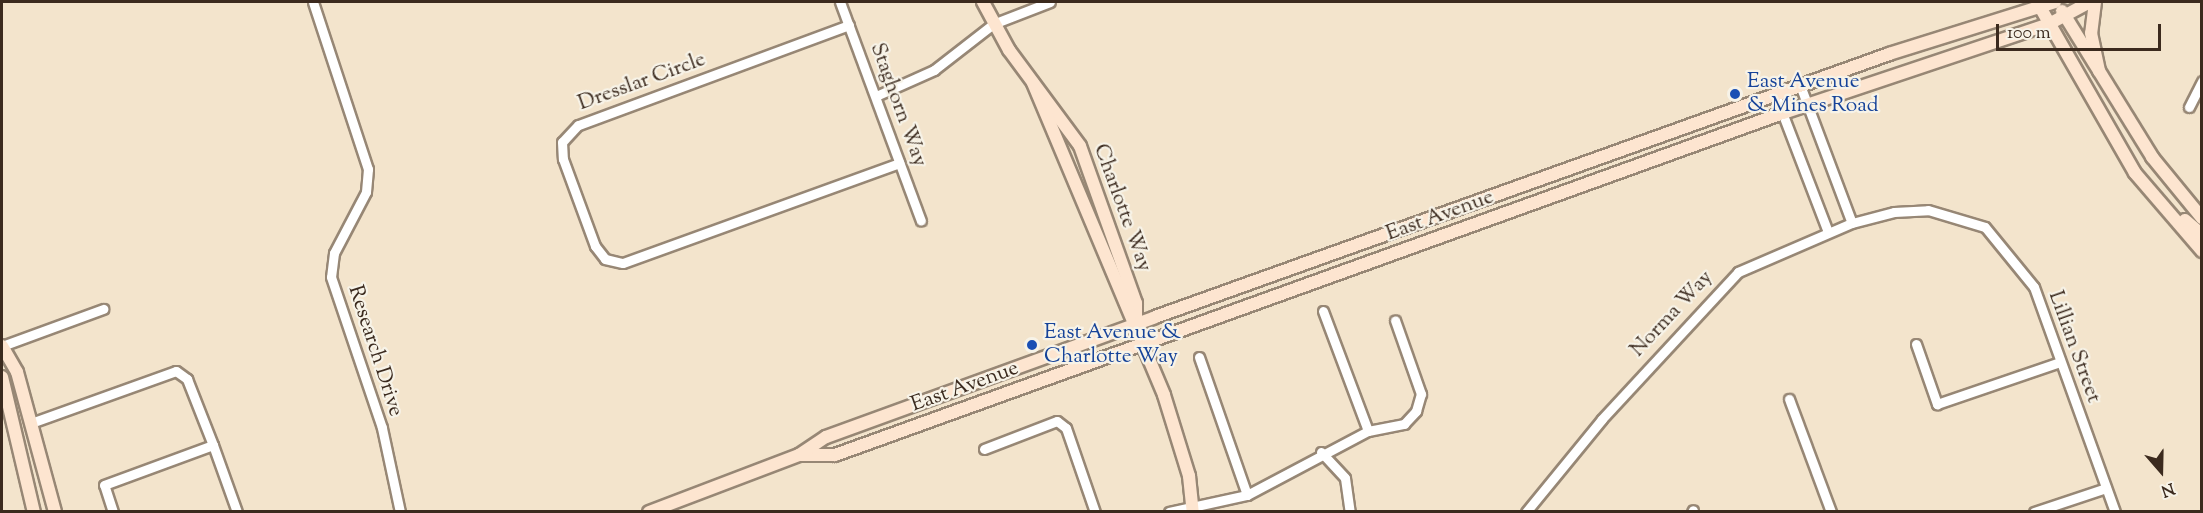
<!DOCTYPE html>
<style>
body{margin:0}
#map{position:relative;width:2203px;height:513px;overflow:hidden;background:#f3e4cc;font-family:"Sorts Mill Goudy",serif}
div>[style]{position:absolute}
.roads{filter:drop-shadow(2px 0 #978775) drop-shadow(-2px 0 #978775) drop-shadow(0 2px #978775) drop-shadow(0 -2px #978775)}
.street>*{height:9px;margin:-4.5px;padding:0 4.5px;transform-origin:4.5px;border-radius:4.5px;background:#fff}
.secondary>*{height:12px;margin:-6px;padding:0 6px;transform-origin:6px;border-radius:6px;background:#fde5d0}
.dots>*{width:16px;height:16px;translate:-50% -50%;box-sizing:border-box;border:3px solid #f7f3e8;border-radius:50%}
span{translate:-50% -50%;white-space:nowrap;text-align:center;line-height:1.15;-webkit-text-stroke:4.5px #f7f3e8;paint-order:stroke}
.street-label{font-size:21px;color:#3b2a1e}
.transit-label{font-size:21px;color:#164399}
.left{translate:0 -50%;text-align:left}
.frame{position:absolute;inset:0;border:3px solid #3b2a1e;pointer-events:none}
.north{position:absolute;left:2131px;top:441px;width:60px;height:60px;-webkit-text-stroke:4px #f7f3e8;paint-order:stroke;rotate:160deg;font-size:16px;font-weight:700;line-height:24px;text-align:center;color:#3b2a1e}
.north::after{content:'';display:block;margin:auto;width:21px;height:27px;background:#3b2a1e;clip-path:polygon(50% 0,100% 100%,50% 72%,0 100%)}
.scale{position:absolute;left:1996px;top:24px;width:165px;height:27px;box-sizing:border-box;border:3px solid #3b2a1e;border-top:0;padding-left:8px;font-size:18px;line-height:21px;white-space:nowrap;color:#3b2a1e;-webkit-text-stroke:4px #f7f3e8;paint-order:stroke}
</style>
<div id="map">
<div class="roads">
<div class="street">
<i style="left:313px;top:2px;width:176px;rotate:71.8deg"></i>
<i style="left:368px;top:169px;width:23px;rotate:95deg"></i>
<i style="left:366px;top:192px;width:69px;rotate:117.7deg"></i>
<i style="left:334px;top:253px;width:24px;rotate:97deg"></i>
<i style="left:331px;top:277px;width:159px;rotate:71.3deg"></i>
<i style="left:382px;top:428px;width:86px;rotate:77.9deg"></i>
<i style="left:840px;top:2px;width:233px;rotate:69.7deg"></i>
<i style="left:849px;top:25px;width:289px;rotate:159.7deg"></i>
<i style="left:578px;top:125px;width:23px;rotate:133deg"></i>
<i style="left:562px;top:142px;width:17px;rotate:87deg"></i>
<i style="left:563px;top:159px;width:93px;rotate:69.8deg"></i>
<i style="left:595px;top:246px;width:16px;rotate:52deg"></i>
<i style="left:605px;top:259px;width:18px;rotate:13deg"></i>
<i style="left:623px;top:263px;width:294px;rotate:-19.9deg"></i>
<i style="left:1800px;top:85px;width:147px;rotate:69.4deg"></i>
<i style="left:1775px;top:94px;width:148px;rotate:69deg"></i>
<i style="left:876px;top:96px;width:64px;rotate:-24.1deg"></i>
<i style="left:934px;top:70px;width:75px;rotate:-37.9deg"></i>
<i style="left:993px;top:24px;width:61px;rotate:-21.1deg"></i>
<i style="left:2189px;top:107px;width:29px;rotate:-63deg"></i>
<i style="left:1323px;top:311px;width:128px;rotate:69.4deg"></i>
<i style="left:1916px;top:344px;width:64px;rotate:70.7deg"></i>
<i style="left:1937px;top:404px;width:130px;rotate:-18.9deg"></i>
<i style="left:2px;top:346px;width:108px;rotate:-20.1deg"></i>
<i style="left:1199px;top:357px;width:146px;rotate:70.8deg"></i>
<i style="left:1789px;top:399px;width:121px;rotate:69.6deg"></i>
<i style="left:31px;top:423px;width:154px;rotate:-19.7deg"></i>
<i style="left:176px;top:371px;width:14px;rotate:36deg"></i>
<i style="left:187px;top:379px;width:71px;rotate:68.5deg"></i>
<i style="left:984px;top:449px;width:78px;rotate:-21deg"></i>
<i style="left:1057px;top:421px;width:11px;rotate:38deg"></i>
<i style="left:1066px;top:428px;width:89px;rotate:71deg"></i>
<i style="left:1321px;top:452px;width:35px;rotate:47deg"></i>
<i style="left:1345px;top:478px;width:34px;rotate:82deg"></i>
<i style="left:113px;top:512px;width:28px;rotate:-108deg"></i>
<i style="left:104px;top:485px;width:116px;rotate:-20.2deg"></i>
<i style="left:213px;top:445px;width:71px;rotate:70.3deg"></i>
<i style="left:1169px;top:512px;width:80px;rotate:-12.3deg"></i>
<i style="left:1247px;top:495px;width:137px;rotate:-27.9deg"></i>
<i style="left:1368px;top:431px;width:37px;rotate:-11deg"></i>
<i style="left:1404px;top:424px;width:18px;rotate:-47deg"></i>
<i style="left:1416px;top:411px;width:18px;rotate:-74deg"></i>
<i style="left:1421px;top:394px;width:78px;rotate:-109.4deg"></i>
<i style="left:1526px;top:512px;width:120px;rotate:-50.7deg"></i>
<i style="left:1602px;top:419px;width:200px;rotate:-47.2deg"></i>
<i style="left:1738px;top:272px;width:124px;rotate:-23.3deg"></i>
<i style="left:1852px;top:223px;width:43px;rotate:-14.7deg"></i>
<i style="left:1894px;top:212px;width:34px;rotate:-3deg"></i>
<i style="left:1928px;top:210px;width:59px;rotate:16.6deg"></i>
<i style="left:1985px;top:227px;width:77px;rotate:50.8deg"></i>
<i style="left:2034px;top:287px;width:239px;rotate:70.2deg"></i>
<i style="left:1692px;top:512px;width:2px;rotate:-63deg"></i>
<i style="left:2034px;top:512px;width:76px;rotate:-18.4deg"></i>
</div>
<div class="secondary">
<i style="left:983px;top:2px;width:55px;rotate:61.6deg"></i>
<i style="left:1009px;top:50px;width:119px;rotate:53.5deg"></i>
<i style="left:1080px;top:146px;width:167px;rotate:70.4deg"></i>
<i style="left:1136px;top:303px;width:20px;rotate:90deg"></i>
<i style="left:2095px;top:2px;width:31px;rotate:97deg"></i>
<i style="left:2091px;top:33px;width:39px;rotate:78deg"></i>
<i style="left:2040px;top:7px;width:191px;rotate:60.2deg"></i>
<i style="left:2135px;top:173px;width:103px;rotate:49.3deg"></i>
<i style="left:2062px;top:11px;width:172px;rotate:58.3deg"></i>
<i style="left:2152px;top:157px;width:79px;rotate:50.7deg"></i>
<i style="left:1033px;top:83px;width:338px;rotate:67.2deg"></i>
<i style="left:1164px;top:395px;width:85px;rotate:72.8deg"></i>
<i style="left:1189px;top:476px;width:36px;rotate:84deg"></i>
<i style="left:2185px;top:220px;width:23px;rotate:41deg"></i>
<i style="left:2px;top:346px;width:30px;rotate:60deg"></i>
<i style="left:17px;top:372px;width:145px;rotate:74.8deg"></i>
<i style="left:2px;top:377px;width:139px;rotate:76.7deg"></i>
<i style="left:799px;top:455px;width:36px"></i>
<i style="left:835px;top:455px;width:1008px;rotate:-19.84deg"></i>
<i style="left:1783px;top:113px;width:280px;rotate:-18.5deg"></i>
<i style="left:2049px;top:24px;width:47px;rotate:-28.2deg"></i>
<i style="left:649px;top:512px;width:160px;rotate:-20.8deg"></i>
<i style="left:799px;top:455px;width:32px;rotate:-34deg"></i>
<i style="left:826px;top:437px;width:350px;rotate:-20deg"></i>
<i style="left:1155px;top:317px;width:780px;rotate:-19.71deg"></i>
<i style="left:1889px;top:54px;width:174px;rotate:-17.4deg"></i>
</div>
</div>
<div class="dots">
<i style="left:1735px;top:94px;background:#1a4fb4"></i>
<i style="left:1032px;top:345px;background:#1a4fb4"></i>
</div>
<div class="street-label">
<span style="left:642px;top:82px;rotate:-20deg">Dresslar Circle</span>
<span style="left:898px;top:105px;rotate:70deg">Staghorn Way</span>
<span style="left:1122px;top:208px;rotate:70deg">Charlotte Way</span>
<span style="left:1440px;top:216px;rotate:-20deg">East Avenue</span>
<span style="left:1672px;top:314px;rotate:-47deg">Norma Way</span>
<span style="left:2074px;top:347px;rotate:70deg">Lillian Street</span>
<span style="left:375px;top:351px;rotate:72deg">Research Drive</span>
<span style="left:965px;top:387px;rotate:-20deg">East Avenue</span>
</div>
<div class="transit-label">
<span class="left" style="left:1747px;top:94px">East Avenue<br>&amp; Mines Road</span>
<span class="left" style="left:1044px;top:345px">East Avenue &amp;<br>Charlotte Way</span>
</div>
<div class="frame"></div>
<div class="north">N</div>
<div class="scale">100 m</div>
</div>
